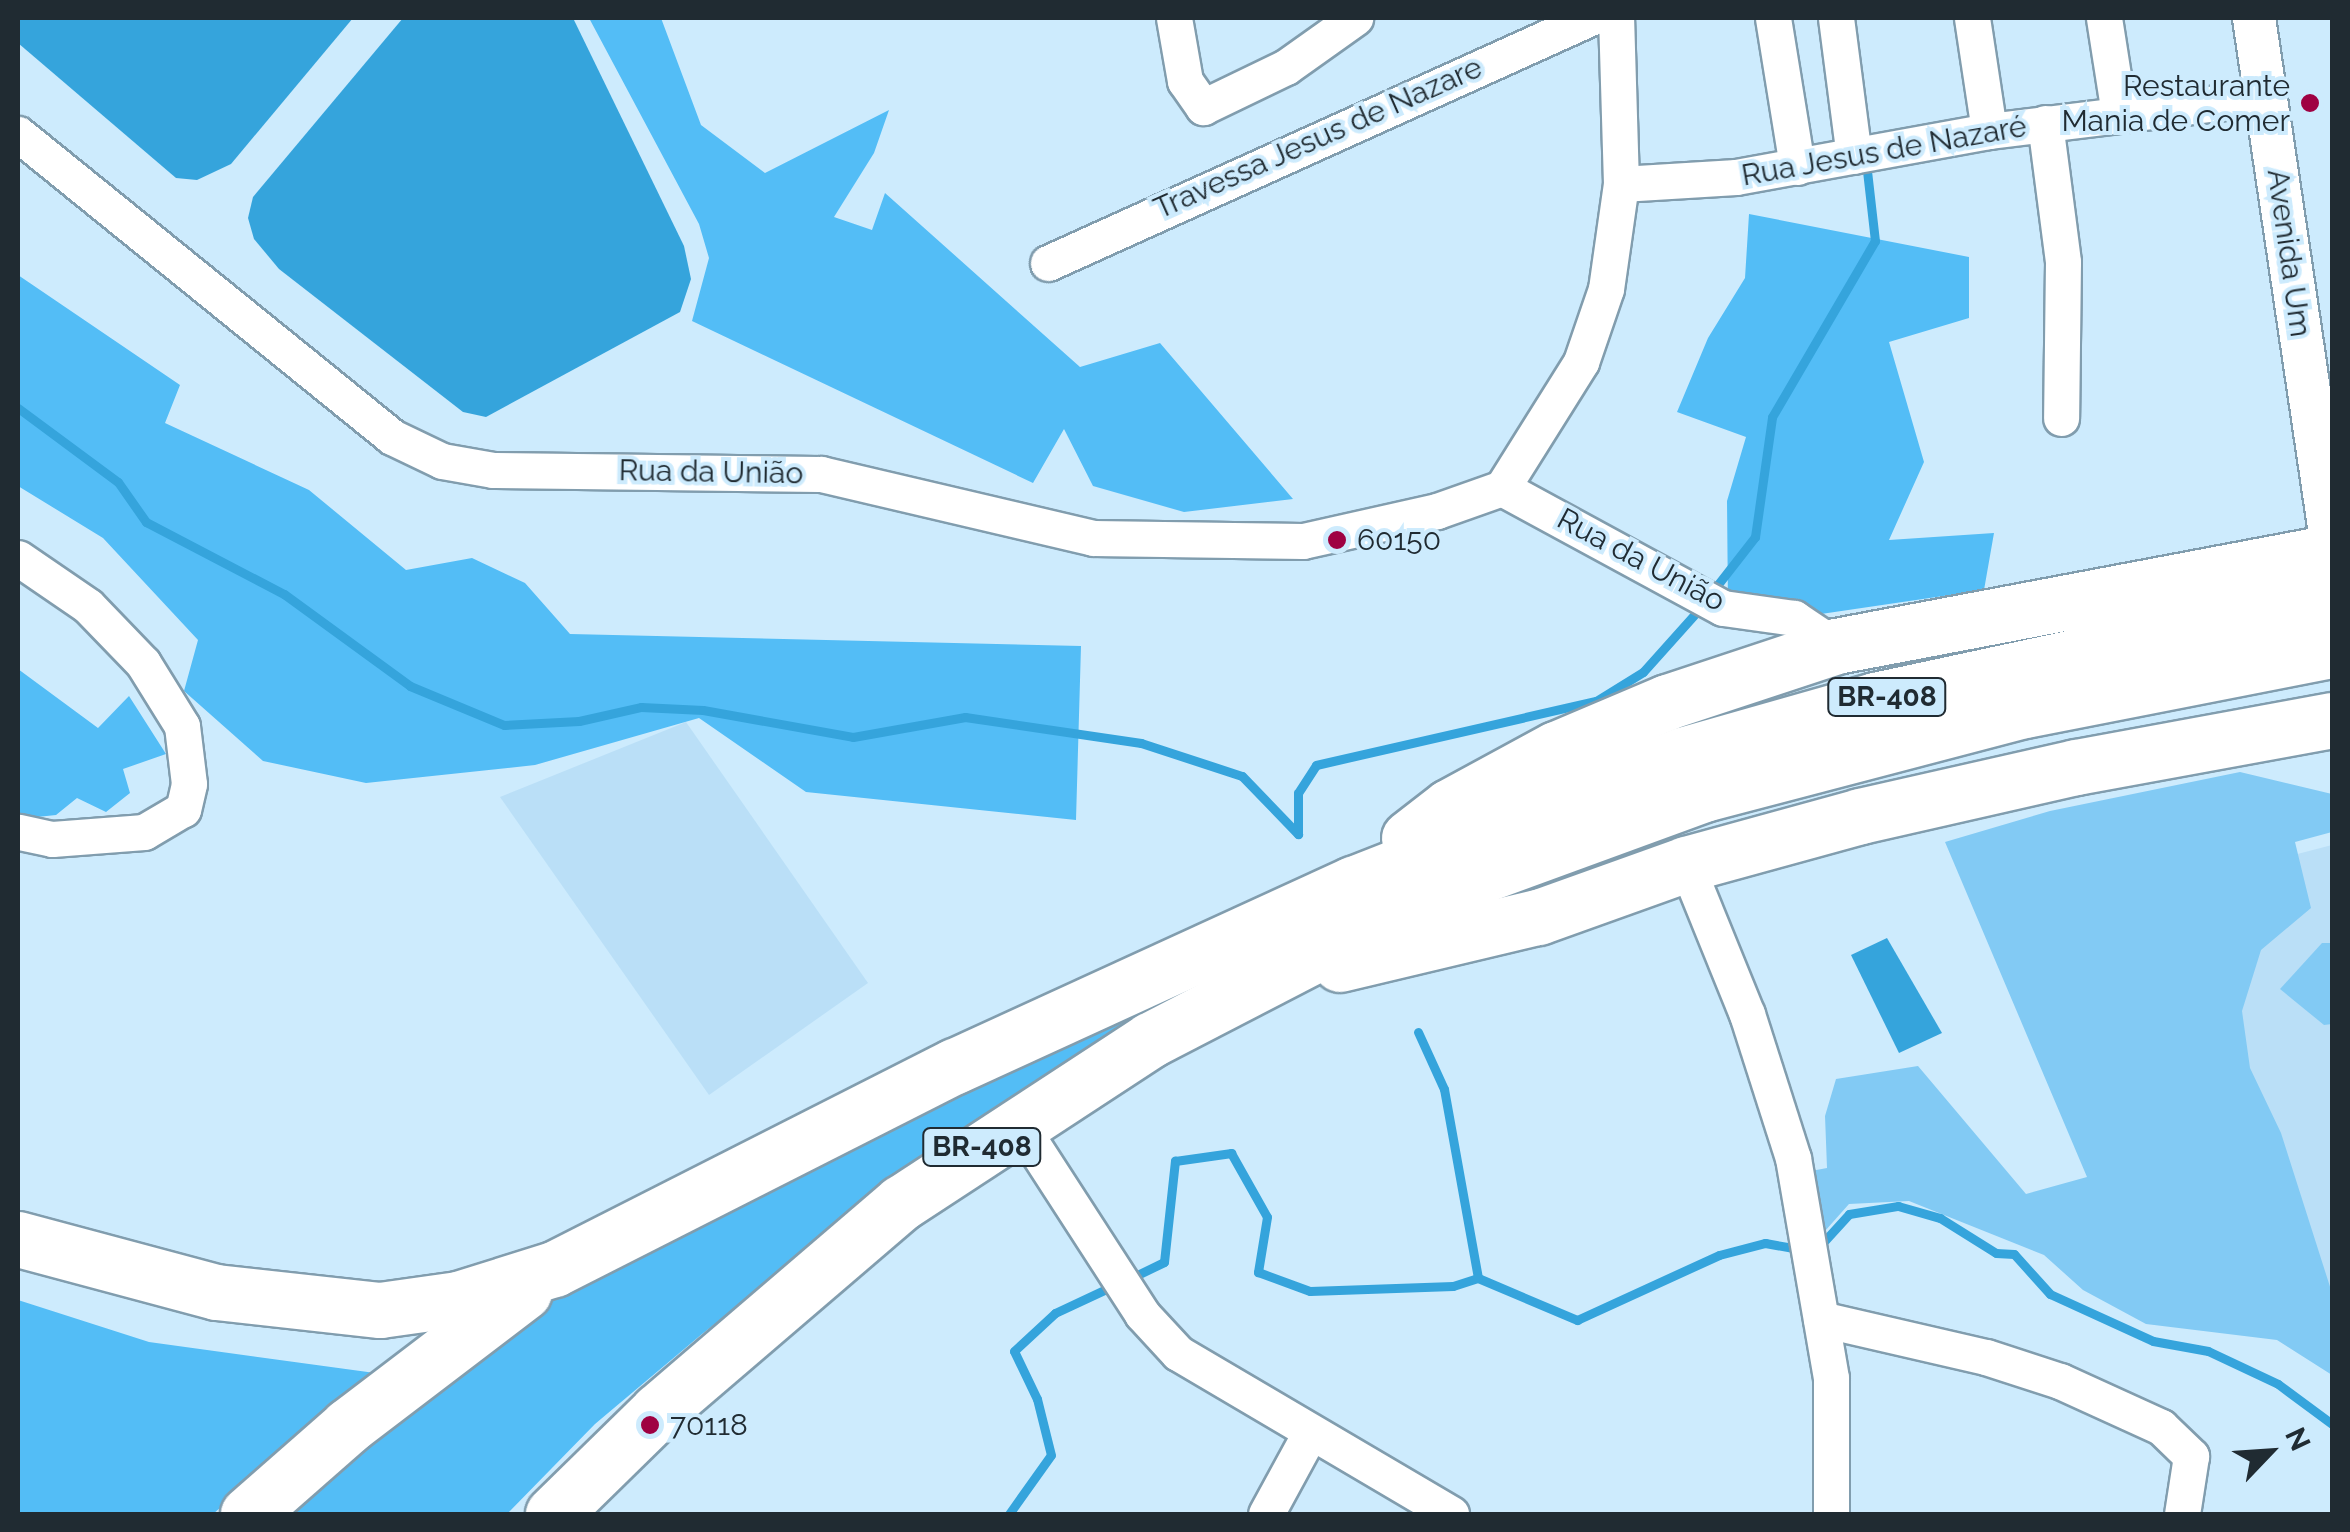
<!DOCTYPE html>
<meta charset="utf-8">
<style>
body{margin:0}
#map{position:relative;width:2350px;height:1532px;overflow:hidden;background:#cdebfd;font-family:Raleway,sans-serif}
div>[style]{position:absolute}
.built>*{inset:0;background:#badff7}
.green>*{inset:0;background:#82caf4}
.forest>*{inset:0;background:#53bdf6}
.water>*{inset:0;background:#35a4dc}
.stream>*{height:9px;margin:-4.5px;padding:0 4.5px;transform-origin:4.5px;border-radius:4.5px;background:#35a4dc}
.roads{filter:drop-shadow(2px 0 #819dae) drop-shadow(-2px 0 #819dae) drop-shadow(0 2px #819dae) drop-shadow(0 -2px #819dae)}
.minor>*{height:35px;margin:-17.5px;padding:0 17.5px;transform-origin:17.5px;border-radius:17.5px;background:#fff}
.tertiary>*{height:42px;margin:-21px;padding:0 21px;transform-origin:21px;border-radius:21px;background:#fff}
.trunk>*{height:55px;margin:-27.5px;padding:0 27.5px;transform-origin:27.5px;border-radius:27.5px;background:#fff}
.dots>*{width:28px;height:28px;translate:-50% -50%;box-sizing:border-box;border:5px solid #cdebfd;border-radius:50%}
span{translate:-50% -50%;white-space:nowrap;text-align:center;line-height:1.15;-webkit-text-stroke:8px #cdebfd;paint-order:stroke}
.shield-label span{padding:2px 8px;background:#cdebfd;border:2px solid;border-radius:8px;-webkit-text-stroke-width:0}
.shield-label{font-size:28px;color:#202b32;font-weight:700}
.poi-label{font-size:30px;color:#202b32}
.right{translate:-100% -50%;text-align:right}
.left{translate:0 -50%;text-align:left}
.street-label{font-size:30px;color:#202b32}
.frame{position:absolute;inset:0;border:20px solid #202b32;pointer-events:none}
.north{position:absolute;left:2220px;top:1402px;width:100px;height:100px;-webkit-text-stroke:8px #cdebfd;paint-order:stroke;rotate:65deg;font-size:28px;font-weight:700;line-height:40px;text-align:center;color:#202b32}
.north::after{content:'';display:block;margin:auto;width:35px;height:45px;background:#202b32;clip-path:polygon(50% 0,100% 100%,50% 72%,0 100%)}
</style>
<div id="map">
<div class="built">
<i style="clip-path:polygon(686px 722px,868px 983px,709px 1095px,500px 797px)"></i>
<i style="clip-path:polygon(2332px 845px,2332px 1361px,2086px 909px)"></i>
</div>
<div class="green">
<i style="clip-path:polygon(2240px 772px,2332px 794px,2332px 832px,2295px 842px,2311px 908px,2261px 950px,2242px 1011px,2250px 1068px,2281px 1133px,2332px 1293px,2332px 1375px,2277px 1340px,2146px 1324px,2083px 1290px,2044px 1255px,1909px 1201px,1849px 1204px,1817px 1240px,1806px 1172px,1827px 1168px,1825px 1116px,1836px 1079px,1918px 1066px,2026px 1194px,2087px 1177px,1945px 842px,2050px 811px)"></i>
<i style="clip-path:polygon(2322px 943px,2332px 943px,2332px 1024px,2324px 1025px,2280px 989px)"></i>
</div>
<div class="forest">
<i style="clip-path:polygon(589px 18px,661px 18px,701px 125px,765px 173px,889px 110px,874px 153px,834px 217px,872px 230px,885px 193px,1080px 367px,1160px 343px,1293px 499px,1184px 512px,1093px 486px,1064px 429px,1033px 483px,692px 321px,709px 258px,699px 224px)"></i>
<i style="clip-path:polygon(1749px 214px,1969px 257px,1969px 318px,1889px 342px,1924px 462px,1889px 540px,1994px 533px,1984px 590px,1821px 614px,1728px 608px,1727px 501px,1746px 437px,1677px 412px,1708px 338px,1745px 278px)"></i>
<i style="clip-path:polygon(18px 275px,180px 385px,165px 423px,309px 490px,406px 570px,472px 558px,525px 583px,570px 634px,1081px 646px,1076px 820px,806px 792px,699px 718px,535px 765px,366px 783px,263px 761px,184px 691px,198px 640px,103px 538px,18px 486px)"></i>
<i style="clip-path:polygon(18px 669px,98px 728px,129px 696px,166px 754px,123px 769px,130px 793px,106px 812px,77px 798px,56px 815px,18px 819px)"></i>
<i style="clip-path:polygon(1166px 988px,1174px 1001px,918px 1164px,702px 1334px,595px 1424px,507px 1514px,273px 1514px,421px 1386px,561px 1295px)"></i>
<i style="clip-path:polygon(18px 1300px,149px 1342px,375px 1373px,213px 1514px,18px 1514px)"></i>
</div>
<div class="water">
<i style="clip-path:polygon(18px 18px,353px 18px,231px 164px,197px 180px,176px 178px,18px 43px)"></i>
<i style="clip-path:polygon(403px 18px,573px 18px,684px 246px,691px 279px,680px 312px,486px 417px,463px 412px,279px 269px,254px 239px,248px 218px,253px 197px)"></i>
<i style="clip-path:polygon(1887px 938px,1942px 1033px,1899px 1053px,1851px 955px)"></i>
</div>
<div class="stream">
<i style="left:18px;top:408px;width:124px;rotate:36.5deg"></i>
<i style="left:118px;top:482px;width:49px;rotate:55deg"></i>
<i style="left:146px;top:522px;width:156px;rotate:27.6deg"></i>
<i style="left:284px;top:594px;width:156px;rotate:36.1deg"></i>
<i style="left:410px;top:686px;width:102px;rotate:22.5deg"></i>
<i style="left:504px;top:725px;width:75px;rotate:-3.1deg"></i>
<i style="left:579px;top:721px;width:64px;rotate:-12.7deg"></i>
<i style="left:641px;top:707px;width:62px;rotate:2.8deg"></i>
<i style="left:703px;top:710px;width:152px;rotate:10.2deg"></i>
<i style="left:853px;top:737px;width:114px;rotate:-10.1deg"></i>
<i style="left:965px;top:717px;width:178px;rotate:8.4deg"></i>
<i style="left:1141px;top:743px;width:106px;rotate:18.1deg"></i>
<i style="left:1242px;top:776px;width:81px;rotate:46deg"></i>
<i style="left:1712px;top:592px;width:70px;rotate:-52deg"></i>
<i style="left:1755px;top:537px;width:121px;rotate:-81.9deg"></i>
<i style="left:1772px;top:417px;width:204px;rotate:-59.7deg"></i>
<i style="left:1875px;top:241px;width:80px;rotate:-96.5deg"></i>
<i style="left:1298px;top:834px;width:41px;rotate:-90deg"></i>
<i style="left:1298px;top:793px;width:33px;rotate:-57deg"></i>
<i style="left:1316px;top:765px;width:287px;rotate:-12.9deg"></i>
<i style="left:1596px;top:701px;width:55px;rotate:-31.7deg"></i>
<i style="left:1643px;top:672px;width:90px;rotate:-48.2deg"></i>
<i style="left:1418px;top:1032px;width:63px;rotate:65.5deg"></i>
<i style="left:1444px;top:1089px;width:192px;rotate:79.8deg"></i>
<i style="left:1818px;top:1248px;width:46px;rotate:-47.6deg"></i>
<i style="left:1849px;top:1214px;width:50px;rotate:-9.3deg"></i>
<i style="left:1898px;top:1206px;width:44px;rotate:15.9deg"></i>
<i style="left:1940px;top:1218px;width:66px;rotate:32deg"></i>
<i style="left:1996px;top:1253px;width:18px;rotate:3deg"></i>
<i style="left:2014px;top:1254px;width:54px;rotate:48deg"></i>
<i style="left:2050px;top:1294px;width:113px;rotate:24.5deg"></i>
<i style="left:2153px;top:1341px;width:56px;rotate:10.3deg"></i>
<i style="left:2208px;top:1351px;width:77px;rotate:25.2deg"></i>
<i style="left:2278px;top:1384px;width:67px;rotate:36.5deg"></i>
<i style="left:1478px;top:1278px;width:108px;rotate:23deg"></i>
<i style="left:1577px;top:1320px;width:156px;rotate:-24.6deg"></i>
<i style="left:1719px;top:1255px;width:48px;rotate:-14.6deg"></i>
<i style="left:1765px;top:1243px;width:36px;rotate:10deg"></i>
<i style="left:1127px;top:1280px;width:41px;rotate:-25.9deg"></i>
<i style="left:1164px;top:1262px;width:102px;rotate:-83.8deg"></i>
<i style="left:1175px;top:1161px;width:57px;rotate:-8.1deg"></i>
<i style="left:1231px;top:1153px;width:73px;rotate:60.6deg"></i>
<i style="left:1267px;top:1217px;width:56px;rotate:99.3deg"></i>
<i style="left:1258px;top:1272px;width:55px;rotate:20.1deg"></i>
<i style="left:1310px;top:1291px;width:143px;rotate:-2deg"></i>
<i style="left:1453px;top:1286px;width:26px;rotate:-18deg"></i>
<i style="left:1009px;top:1514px;width:72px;rotate:-54.6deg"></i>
<i style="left:1051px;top:1455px;width:58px;rotate:-104deg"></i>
<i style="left:1037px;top:1399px;width:53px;rotate:-115.6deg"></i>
<i style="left:1014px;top:1351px;width:56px;rotate:-42.8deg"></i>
<i style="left:1055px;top:1313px;width:64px;rotate:-25deg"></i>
</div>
<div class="roads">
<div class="minor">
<i style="left:1174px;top:18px;width:64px;rotate:80.1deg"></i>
<i style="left:1185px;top:81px;width:32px;rotate:55deg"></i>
<i style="left:1203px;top:107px;width:92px;rotate:-25.7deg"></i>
<i style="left:1286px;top:67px;width:85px;rotate:-35.4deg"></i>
<i style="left:1773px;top:18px;width:151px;rotate:80.8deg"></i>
<i style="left:1836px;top:18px;width:139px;rotate:82.6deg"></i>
<i style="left:1972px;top:18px;width:114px;rotate:81.4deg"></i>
<i style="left:2104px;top:18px;width:97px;rotate:81.1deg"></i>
<i style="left:2045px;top:123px;width:140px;rotate:82.6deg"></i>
<i style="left:2063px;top:262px;width:156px;rotate:90.7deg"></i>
<i style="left:18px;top:134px;width:481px;rotate:39deg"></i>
<i style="left:392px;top:437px;width:55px;rotate:25.6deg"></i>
<i style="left:442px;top:461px;width:52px;rotate:10deg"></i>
<i style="left:493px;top:470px;width:328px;rotate:0.7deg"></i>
<i style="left:821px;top:474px;width:279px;rotate:13.2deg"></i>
<i style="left:1093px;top:538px;width:210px;rotate:0.8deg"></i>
<i style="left:1303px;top:541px;width:137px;rotate:-12.6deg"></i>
<i style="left:1437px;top:511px;width:69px;rotate:-19.5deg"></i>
<i style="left:1502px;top:488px;width:149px;rotate:-57.9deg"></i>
<i style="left:1581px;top:362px;width:77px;rotate:-71.1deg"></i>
<i style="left:1606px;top:289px;width:106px;rotate:-81.9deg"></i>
<i style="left:1621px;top:184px;width:166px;rotate:-91.7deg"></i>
<i style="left:1621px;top:184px;width:115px;rotate:-3.5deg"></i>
<i style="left:1736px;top:177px;width:257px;rotate:-10.3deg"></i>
<i style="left:1989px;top:131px;width:277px;rotate:-7deg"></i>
<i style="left:1048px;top:263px;width:595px;rotate:-24.32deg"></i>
<i style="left:1502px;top:488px;width:251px;rotate:28.5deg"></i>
<i style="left:1723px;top:608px;width:72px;rotate:8deg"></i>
<i style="left:1794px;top:618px;width:50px;rotate:33.7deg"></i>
<i style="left:18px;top:558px;width:85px;rotate:34.4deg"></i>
<i style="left:88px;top:606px;width:79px;rotate:46deg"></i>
<i style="left:143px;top:663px;width:74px;rotate:58.2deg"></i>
<i style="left:182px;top:726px;width:58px;rotate:83.1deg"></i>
<i style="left:189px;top:784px;width:26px;rotate:103deg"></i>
<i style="left:183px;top:809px;width:45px;rotate:149.5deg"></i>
<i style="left:144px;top:832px;width:92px;rotate:175.6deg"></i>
<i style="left:52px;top:839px;width:35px;rotate:-168deg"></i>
<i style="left:1686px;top:864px;width:162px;rotate:67.9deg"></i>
<i style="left:1747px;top:1014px;width:151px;rotate:72.3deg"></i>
<i style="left:1793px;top:1158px;width:223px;rotate:80.2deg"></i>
<i style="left:1831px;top:1378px;width:136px;rotate:90deg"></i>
<i style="left:1018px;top:1122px;width:229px;rotate:57.1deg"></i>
<i style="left:1142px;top:1314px;width:53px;rotate:47.3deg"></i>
<i style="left:1178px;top:1353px;width:317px;rotate:30.5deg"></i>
<i style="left:1821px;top:1319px;width:169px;rotate:13deg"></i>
<i style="left:1986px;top:1357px;width:78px;rotate:18deg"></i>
<i style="left:2060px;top:1381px;width:111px;rotate:24.5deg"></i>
<i style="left:2161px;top:1427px;width:42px;rotate:44deg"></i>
<i style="left:2191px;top:1456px;width:59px;rotate:98.8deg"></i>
<i style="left:1266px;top:1514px;width:90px;rotate:-61.4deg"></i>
</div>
<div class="tertiary">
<i style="left:2254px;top:18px;width:535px;rotate:81.61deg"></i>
</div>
<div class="trunk">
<i style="left:1409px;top:838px;width:51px;rotate:-37.8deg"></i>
<i style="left:1449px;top:807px;width:122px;rotate:-28.5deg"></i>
<i style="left:1556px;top:749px;width:121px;rotate:-22.9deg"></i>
<i style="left:1667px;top:702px;width:178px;rotate:-18.3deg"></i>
<i style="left:1836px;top:646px;width:505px;rotate:-10.73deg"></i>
<i style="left:1340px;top:964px;width:204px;rotate:-13.4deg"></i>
<i style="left:1538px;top:917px;width:157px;rotate:-19.7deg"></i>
<i style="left:1686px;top:864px;width:180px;rotate:-15.4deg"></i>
<i style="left:1860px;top:816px;width:221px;rotate:-12.8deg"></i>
<i style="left:2076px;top:767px;width:260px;rotate:-10.4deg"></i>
<i style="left:18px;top:1239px;width:205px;rotate:15deg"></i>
<i style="left:216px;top:1292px;width:165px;rotate:6.3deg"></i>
<i style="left:380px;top:1310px;width:79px;rotate:-8deg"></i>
<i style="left:458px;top:1299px;width:101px;rotate:-17.4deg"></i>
<i style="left:554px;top:1269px;width:449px;rotate:-26.9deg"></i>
<i style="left:955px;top:1066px;width:438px;rotate:-24.6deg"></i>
<i style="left:1353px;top:884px;width:353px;rotate:-21.4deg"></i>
<i style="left:1682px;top:755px;width:201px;rotate:-15.9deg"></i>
<i style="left:1875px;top:700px;width:468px;rotate:-12.2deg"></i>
<i style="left:248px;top:1514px;width:133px;rotate:-41.3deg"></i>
<i style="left:348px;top:1426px;width:221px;rotate:-37.3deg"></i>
<i style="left:553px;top:1514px;width:147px;rotate:-44.4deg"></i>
<i style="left:658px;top:1411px;width:320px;rotate:-40.6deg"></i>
<i style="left:901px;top:1203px;width:298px;rotate:-33.2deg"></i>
<i style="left:1150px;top:1040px;width:248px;rotate:-27.4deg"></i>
<i style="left:1370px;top:926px;width:118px;rotate:-24.6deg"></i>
<i style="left:1477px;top:877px;width:242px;rotate:-20.1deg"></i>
<i style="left:1704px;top:794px;width:332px;rotate:-14.7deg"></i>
<i style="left:2025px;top:710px;width:313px;rotate:-11.1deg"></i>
</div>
</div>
<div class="dots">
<i style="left:2310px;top:103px;background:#9f0142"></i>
<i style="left:1337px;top:540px;background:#9f0142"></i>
<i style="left:650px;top:1425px;background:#9f0142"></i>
</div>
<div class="shield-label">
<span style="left:1887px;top:697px">BR-408</span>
<span style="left:982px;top:1147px">BR-408</span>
</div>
<div class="poi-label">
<span class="right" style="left:2290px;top:103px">Restaurante<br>Mania de Comer</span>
<span class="left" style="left:1357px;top:540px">60150</span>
<span class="left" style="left:670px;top:1425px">70118</span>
</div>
<div class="street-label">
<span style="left:1318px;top:138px;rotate:-24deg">Travessa Jesus de Nazare</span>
<span style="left:1884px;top:151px;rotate:-10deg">Rua Jesus de Nazaré</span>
<span style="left:2289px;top:253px;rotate:82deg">Avenida Um</span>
<span style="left:711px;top:472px;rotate:1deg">Rua da União</span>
<span style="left:1641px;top:560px;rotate:28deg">Rua da União</span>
</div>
<div class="frame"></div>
<div class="north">N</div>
</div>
